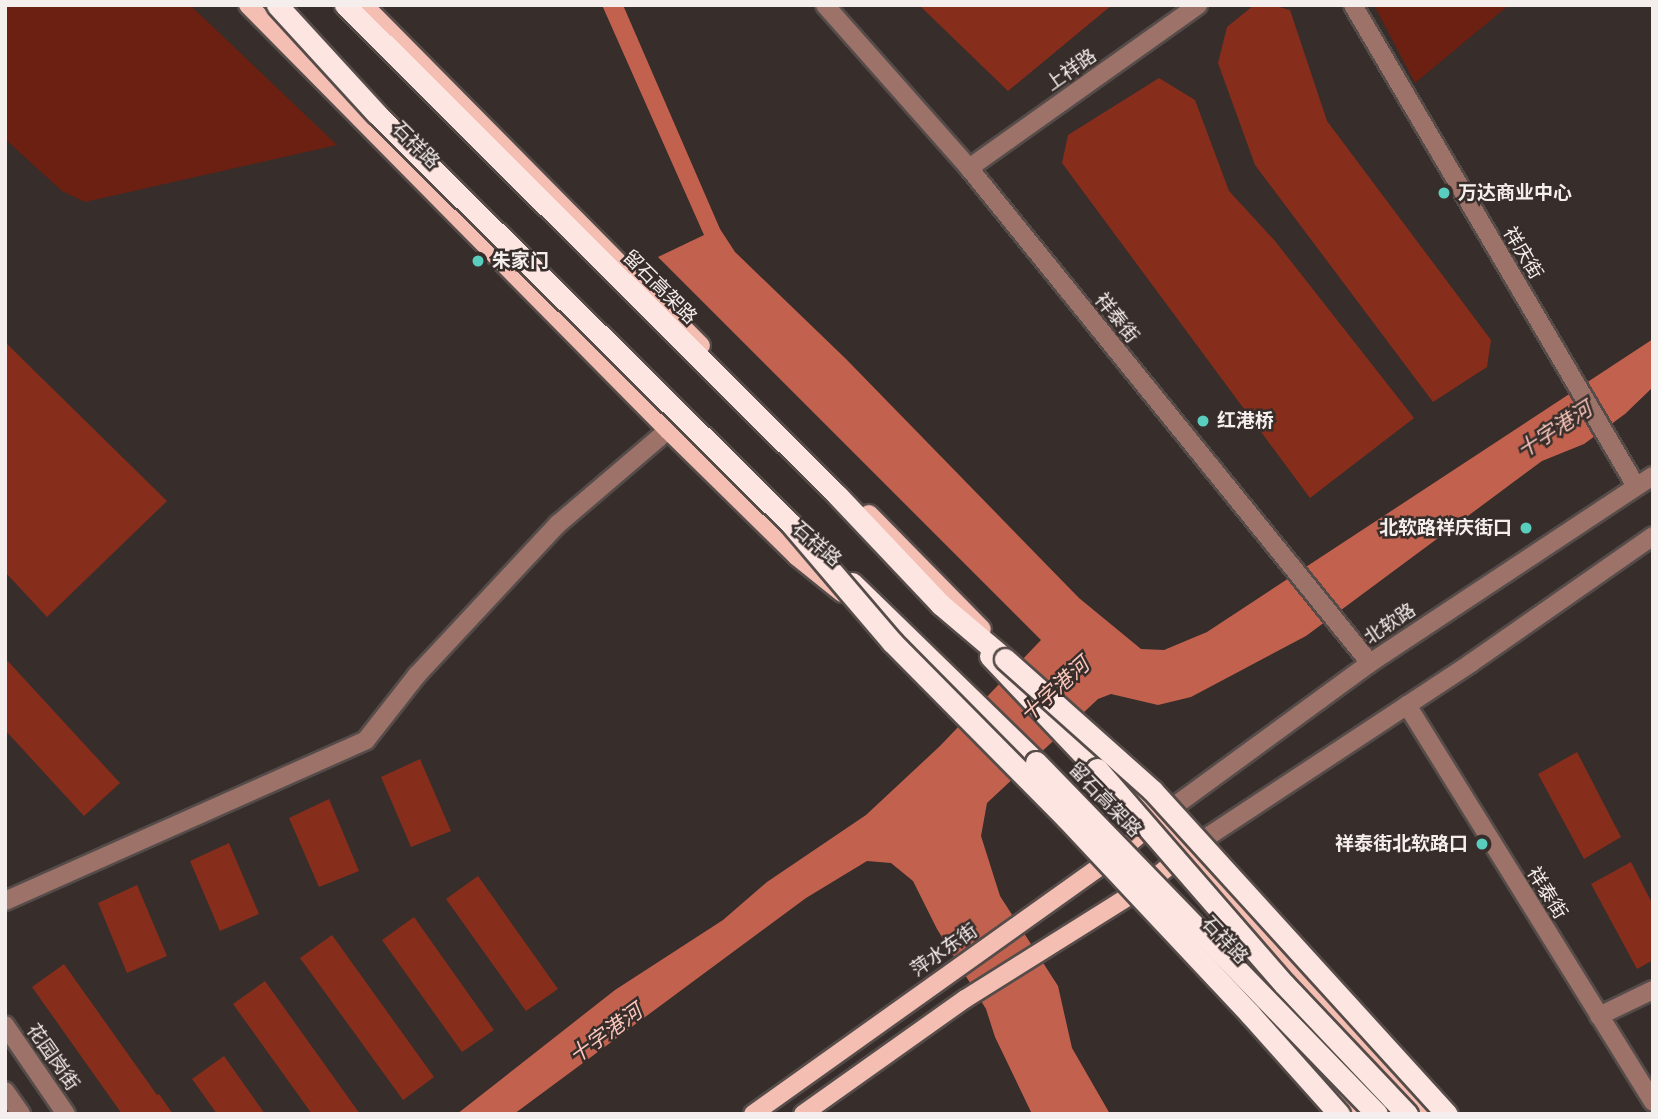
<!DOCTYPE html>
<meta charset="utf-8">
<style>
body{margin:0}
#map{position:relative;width:1658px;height:1119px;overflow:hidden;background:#372d2b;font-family:Quicksand,"Noto Sans SC",sans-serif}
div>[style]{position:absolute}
.green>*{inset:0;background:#6b2011}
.water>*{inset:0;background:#c2624e}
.building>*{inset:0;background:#872d1b}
.roads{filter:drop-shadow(2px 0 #554c4a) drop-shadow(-2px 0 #554c4a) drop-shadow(0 2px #554c4a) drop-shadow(0 -2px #554c4a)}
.minor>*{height:18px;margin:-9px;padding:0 9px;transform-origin:9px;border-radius:9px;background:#9d7268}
.major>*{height:18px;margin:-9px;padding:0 9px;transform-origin:9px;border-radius:9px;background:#f4beb2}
.highway>*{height:21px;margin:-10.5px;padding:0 10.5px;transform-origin:10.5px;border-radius:10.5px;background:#fde6e1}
.bridges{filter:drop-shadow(2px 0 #554c4a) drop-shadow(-2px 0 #554c4a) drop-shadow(0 2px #554c4a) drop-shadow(0 -2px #554c4a)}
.highway-bridge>*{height:21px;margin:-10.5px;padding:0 10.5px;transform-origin:10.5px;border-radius:10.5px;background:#fde6e1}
.dots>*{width:19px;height:19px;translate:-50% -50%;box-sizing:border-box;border:4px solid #372d2b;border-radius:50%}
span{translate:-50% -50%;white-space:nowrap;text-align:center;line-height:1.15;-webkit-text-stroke:5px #372d2b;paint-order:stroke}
.street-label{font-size:19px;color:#f4eeec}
.poi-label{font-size:19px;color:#f4eeec;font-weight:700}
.left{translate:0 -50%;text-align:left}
.right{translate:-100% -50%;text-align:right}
.water-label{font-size:21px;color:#fcc7bb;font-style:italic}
.frame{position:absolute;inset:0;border:7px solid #f4eeec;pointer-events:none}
</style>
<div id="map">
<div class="green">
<i style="clip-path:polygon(5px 5px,190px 5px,337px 145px,85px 202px,62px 191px,5px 139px)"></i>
<i style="clip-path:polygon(1374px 5px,1509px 5px,1415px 83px)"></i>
</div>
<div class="water">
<i style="clip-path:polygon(602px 5px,623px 5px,720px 229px,735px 252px,846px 359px,1079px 598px,1141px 649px,1164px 650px,1207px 632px,1653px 339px,1653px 387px,1625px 414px,1584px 444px,1542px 461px,1306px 636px,1191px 697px,1158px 705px,1111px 694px,1098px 699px,987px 803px,981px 836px,1000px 896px,1058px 986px,1072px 1048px,1110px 1114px,1032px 1114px,995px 1037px,986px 1009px,937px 929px,913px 881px,891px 863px,867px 861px,806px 898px,514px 1114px,457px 1114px,615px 990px,723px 920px,767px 882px,866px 815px,940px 746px,1041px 640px,658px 257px,704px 235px)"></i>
</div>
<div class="building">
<i style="clip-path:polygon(919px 5px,1112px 5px,1008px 91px)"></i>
<i style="clip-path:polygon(1254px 5px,1272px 5px,1290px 10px,1327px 121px,1491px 340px,1487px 367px,1433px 402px,1255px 165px,1218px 63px,1227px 27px)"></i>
<i style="clip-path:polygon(1159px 78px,1195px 100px,1229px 191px,1275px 241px,1414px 418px,1310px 498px,1062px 163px,1068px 135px)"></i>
<i style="clip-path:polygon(5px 342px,167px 501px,47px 617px,5px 572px)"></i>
<i style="clip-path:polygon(5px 658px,120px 783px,84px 816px,5px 730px)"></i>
<i style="clip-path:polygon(1577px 752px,1621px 837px,1584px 859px,1538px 774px)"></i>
<i style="clip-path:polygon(420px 759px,451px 831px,411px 847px,381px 777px)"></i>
<i style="clip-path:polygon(329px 799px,359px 871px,319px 887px,289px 818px)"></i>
<i style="clip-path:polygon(229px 843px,259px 914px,220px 931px,190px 861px)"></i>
<i style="clip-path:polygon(1631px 862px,1653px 905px,1653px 960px,1637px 969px,1591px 884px)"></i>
<i style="clip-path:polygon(478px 876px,558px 989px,526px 1011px,446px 899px)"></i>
<i style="clip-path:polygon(137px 885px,167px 956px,127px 973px,98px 903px)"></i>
<i style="clip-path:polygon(414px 917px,494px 1030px,462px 1052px,382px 940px)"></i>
<i style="clip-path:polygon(332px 935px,434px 1077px,403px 1100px,300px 958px)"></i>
<i style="clip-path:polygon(64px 964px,157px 1095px,159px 1094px,173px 1114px,122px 1114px,32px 987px)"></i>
<i style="clip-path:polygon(265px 981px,360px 1114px,312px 1114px,233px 1004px)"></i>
<i style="clip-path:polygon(224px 1056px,265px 1114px,217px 1114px,192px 1079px)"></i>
</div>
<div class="roads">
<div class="minor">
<i style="left:825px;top:5px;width:217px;rotate:48.5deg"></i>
<i style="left:969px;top:168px;width:637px;rotate:50.99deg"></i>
<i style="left:1353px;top:5px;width:558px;rotate:59.53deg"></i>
<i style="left:969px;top:168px;width:281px;rotate:-35.4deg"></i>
<i style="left:1407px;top:705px;width:467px;rotate:58.2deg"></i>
<i style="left:1161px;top:816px;width:259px;rotate:-36.2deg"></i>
<i style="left:1370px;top:663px;width:339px;rotate:-33.5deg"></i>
<i style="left:1189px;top:849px;width:338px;rotate:-33.4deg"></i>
<i style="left:1471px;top:663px;width:222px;rotate:-34.9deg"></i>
<i style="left:5px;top:901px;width:395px;rotate:-24deg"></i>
<i style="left:366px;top:740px;width:83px;rotate:-51.9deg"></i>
<i style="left:417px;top:675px;width:207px;rotate:-47deg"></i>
<i style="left:558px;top:524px;width:145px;rotate:-40.5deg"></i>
<i style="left:1599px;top:1016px;width:60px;rotate:-25.7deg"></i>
<i style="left:5px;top:1025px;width:108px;rotate:55.6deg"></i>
<i style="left:5px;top:1091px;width:28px;rotate:55deg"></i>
</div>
<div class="major">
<i style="left:248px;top:5px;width:598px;rotate:45.34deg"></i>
<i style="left:668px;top:430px;width:180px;rotate:44.5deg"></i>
<i style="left:796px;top:556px;width:59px;rotate:38.8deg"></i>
<i style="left:364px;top:5px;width:479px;rotate:45.3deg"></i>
<i style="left:869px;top:514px;width:161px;rotate:45.5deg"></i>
<i style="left:1113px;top:765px;width:465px;rotate:48.6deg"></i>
<i style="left:1267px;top:1015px;width:134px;rotate:47.4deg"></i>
<i style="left:753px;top:1114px;width:445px;rotate:-35.5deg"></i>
<i style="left:1115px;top:856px;width:56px;rotate:-41.4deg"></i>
<i style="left:803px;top:1114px;width:199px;rotate:-35.4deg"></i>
<i style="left:965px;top:999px;width:213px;rotate:-32.1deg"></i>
<i style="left:1145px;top:886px;width:55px;rotate:-39.8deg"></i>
</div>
<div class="highway">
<i style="left:345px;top:5px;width:696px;rotate:44.88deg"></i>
<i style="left:838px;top:496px;width:149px;rotate:46.6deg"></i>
<i style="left:940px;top:604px;width:85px;rotate:40.2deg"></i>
<i style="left:852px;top:583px;width:257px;rotate:44.2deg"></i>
<i style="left:990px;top:656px;width:156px;rotate:46.6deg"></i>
</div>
</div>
<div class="bridges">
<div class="highway-bridge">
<i style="left:277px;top:5px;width:147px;rotate:47.5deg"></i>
<i style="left:376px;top:113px;width:585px;rotate:44.72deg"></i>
<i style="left:792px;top:525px;width:154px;rotate:49.5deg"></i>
<i style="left:892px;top:642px;width:247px;rotate:45.3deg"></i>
<i style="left:1066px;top:818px;width:269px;rotate:46.8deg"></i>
<i style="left:1250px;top:1014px;width:134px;rotate:48.3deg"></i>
<i style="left:1005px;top:659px;width:197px;rotate:41.7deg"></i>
<i style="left:1152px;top:790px;width:438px;rotate:47.7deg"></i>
<i style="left:1036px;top:762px;width:490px;rotate:45.9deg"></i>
<i style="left:1097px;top:769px;width:285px;rotate:49deg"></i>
<i style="left:1284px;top:984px;width:179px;rotate:46.6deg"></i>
</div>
</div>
<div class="dots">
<i style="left:1444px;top:193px;background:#59cebe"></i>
<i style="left:478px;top:261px;background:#59cebe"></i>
<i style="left:1203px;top:421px;background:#59cebe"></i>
<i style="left:1526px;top:528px;background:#59cebe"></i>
<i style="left:1482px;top:844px;background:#59cebe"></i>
</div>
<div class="street-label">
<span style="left:1071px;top:70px;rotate:-35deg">上祥路</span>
<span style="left:416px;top:145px;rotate:45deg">石祥路</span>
<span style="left:1523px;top:253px;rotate:59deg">祥庆街</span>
<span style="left:660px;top:287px;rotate:45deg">留石高架路</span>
<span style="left:1117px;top:318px;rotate:51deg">祥泰街</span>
<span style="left:817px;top:544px;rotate:41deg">石祥路</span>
<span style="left:1390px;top:624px;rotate:-34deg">北软路</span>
<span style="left:1105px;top:800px;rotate:46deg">留石高架路</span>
<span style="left:1547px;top:893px;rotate:58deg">祥泰街</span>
<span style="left:1225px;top:940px;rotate:47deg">石祥路</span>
<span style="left:944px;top:950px;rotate:-35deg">萍水东街</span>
<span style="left:53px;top:1057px;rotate:55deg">花园岗街</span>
</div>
<div class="poi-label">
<span class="left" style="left:1458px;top:193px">万达商业中心</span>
<span class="left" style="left:492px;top:261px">朱家门</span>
<span class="left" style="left:1217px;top:421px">红港桥</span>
<span class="right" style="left:1512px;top:528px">北软路祥庆街口</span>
<span class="right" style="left:1468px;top:844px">祥泰街北软路口</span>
</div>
<div class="water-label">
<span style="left:1554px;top:429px;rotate:-33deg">十字港河</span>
<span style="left:1054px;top:689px;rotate:-42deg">十字港河</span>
<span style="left:605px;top:1033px;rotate:-36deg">十字港河</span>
</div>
<div class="frame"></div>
</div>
